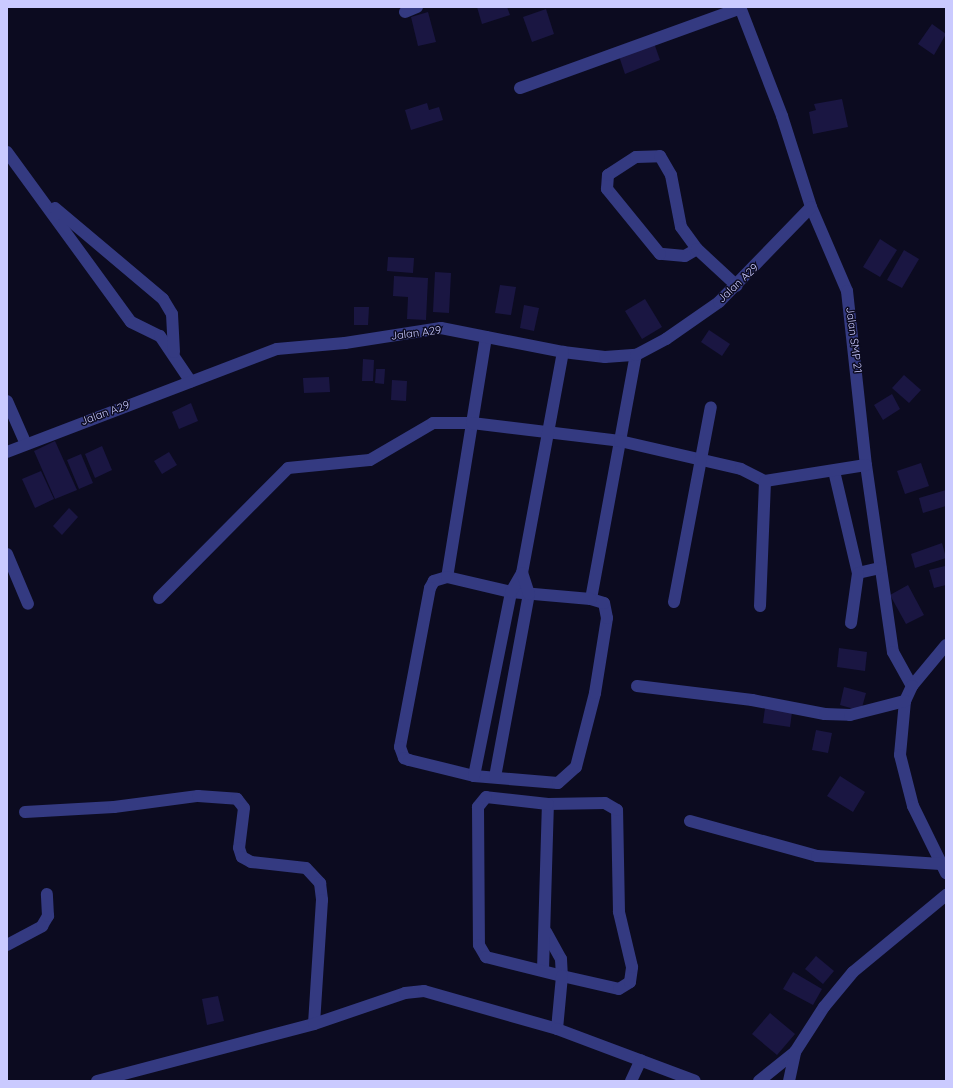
<!DOCTYPE html>
<style>
body{margin:0}
#map{position:relative;width:953px;height:1088px;overflow:hidden;background:#0c0b20;font-family:Quicksand,sans-serif}
div>[style]{position:absolute}
.building>*{inset:0;background:#1a1642}
.minor>*{height:12px;margin:-6px;padding:0 6px;transform-origin:6px;border-radius:6px;background:#343a81}
span{translate:-50% -50%;white-space:nowrap;text-align:center;line-height:1.15;-webkit-text-stroke:3px #0c0b20;paint-order:stroke}
.street-label{font-size:11px;color:#cacaff}
.frame{position:absolute;inset:0;border:8px solid #cacaff;pointer-events:none}
</style>
<div id="map">
<div class="building">
<i style="clip-path:polygon(477px 7px,507px 7px,510px 15px,482px 24px)"></i>
<i style="clip-path:polygon(546px 9px,554px 34px,532px 42px,523px 17px)"></i>
<i style="clip-path:polygon(428px 12px,436px 42px,418px 46px,411px 17px)"></i>
<i style="clip-path:polygon(932px 24px,946px 34px,934px 55px,918px 44px)"></i>
<i style="clip-path:polygon(654px 43px,660px 60px,625px 74px,619px 56px)"></i>
<i style="clip-path:polygon(842px 99px,848px 127px,813px 134px,809px 112px,816px 110px,814px 104px)"></i>
<i style="clip-path:polygon(427px 103px,429px 110px,439px 107px,443px 120px,411px 130px,405px 110px)"></i>
<i style="clip-path:polygon(880px 239px,897px 250px,880px 277px,863px 267px)"></i>
<i style="clip-path:polygon(904px 250px,919px 259px,902px 288px,887px 280px)"></i>
<i style="clip-path:polygon(388px 257px,414px 258px,413px 273px,387px 271px)"></i>
<i style="clip-path:polygon(435px 272px,451px 273px,449px 313px,433px 312px)"></i>
<i style="clip-path:polygon(394px 276px,428px 278px,426px 320px,407px 319px,408px 297px,393px 296px)"></i>
<i style="clip-path:polygon(500px 285px,516px 287px,511px 315px,495px 313px)"></i>
<i style="clip-path:polygon(645px 299px,662px 327px,642px 339px,625px 311px)"></i>
<i style="clip-path:polygon(524px 305px,539px 308px,534px 331px,520px 328px)"></i>
<i style="clip-path:polygon(354px 307px,369px 307px,368px 325px,354px 325px)"></i>
<i style="clip-path:polygon(709px 330px,730px 344px,722px 356px,701px 342px)"></i>
<i style="clip-path:polygon(363px 359px,374px 360px,373px 381px,362px 381px)"></i>
<i style="clip-path:polygon(376px 369px,385px 369px,384px 384px,375px 383px)"></i>
<i style="clip-path:polygon(904px 375px,921px 390px,909px 403px,892px 388px)"></i>
<i style="clip-path:polygon(329px 377px,330px 392px,304px 393px,303px 378px)"></i>
<i style="clip-path:polygon(392px 380px,407px 381px,406px 401px,391px 400px)"></i>
<i style="clip-path:polygon(892px 394px,900px 409px,883px 420px,874px 405px)"></i>
<i style="clip-path:polygon(191px 403px,198px 421px,179px 429px,172px 412px)"></i>
<i style="clip-path:polygon(55px 441px,77px 490px,55px 499px,34px 451px)"></i>
<i style="clip-path:polygon(102px 446px,112px 470px,95px 478px,85px 454px)"></i>
<i style="clip-path:polygon(169px 452px,177px 465px,162px 474px,154px 461px)"></i>
<i style="clip-path:polygon(81px 454px,93px 483px,79px 489px,67px 460px)"></i>
<i style="clip-path:polygon(921px 463px,929px 486px,905px 494px,897px 471px)"></i>
<i style="clip-path:polygon(41px 471px,54px 499px,35px 508px,22px 479px)"></i>
<i style="clip-path:polygon(946px 490px,946px 506px,923px 513px,919px 498px)"></i>
<i style="clip-path:polygon(69px 508px,78px 517px,62px 535px,53px 526px)"></i>
<i style="clip-path:polygon(942px 543px,946px 558px,915px 568px,911px 554px)"></i>
<i style="clip-path:polygon(945px 566px,946px 585px,934px 588px,929px 570px)"></i>
<i style="clip-path:polygon(908px 585px,924px 615px,906px 624px,890px 595px)"></i>
<i style="clip-path:polygon(839px 648px,867px 652px,865px 671px,837px 667px)"></i>
<i style="clip-path:polygon(844px 687px,866px 693px,861px 711px,840px 705px)"></i>
<i style="clip-path:polygon(765px 708px,792px 712px,790px 727px,763px 723px)"></i>
<i style="clip-path:polygon(816px 730px,832px 733px,828px 753px,812px 750px)"></i>
<i style="clip-path:polygon(840px 776px,865px 792px,853px 812px,827px 796px)"></i>
<i style="clip-path:polygon(816px 956px,834px 971px,823px 984px,805px 969px)"></i>
<i style="clip-path:polygon(793px 972px,822px 989px,813px 1005px,783px 989px)"></i>
<i style="clip-path:polygon(218px 996px,224px 1021px,207px 1025px,202px 999px)"></i>
<i style="clip-path:polygon(770px 1013px,795px 1034px,777px 1055px,752px 1034px)"></i>
</div>
<div class="minor">
<i style="left:740px;top:7px;width:117px;rotate:68.9deg"></i>
<i style="left:782px;top:116px;width:96px;rotate:72.3deg"></i>
<i style="left:811px;top:207px;width:91px;rotate:66.8deg"></i>
<i style="left:847px;top:291px;width:175px;rotate:83.8deg"></i>
<i style="left:866px;top:465px;width:189px;rotate:81.8deg"></i>
<i style="left:893px;top:652px;width:39px;rotate:61deg"></i>
<i style="left:405px;top:12px;width:13px;rotate:-23deg"></i>
<i style="left:520px;top:88px;width:235px;rotate:-19.9deg"></i>
<i style="left:7px;top:152px;width:210px;rotate:53.9deg"></i>
<i style="left:131px;top:322px;width:32px;rotate:26deg"></i>
<i style="left:160px;top:336px;width:55px;rotate:56deg"></i>
<i style="left:55px;top:208px;width:141px;rotate:40.1deg"></i>
<i style="left:163px;top:299px;width:17px;rotate:59deg"></i>
<i style="left:172px;top:314px;width:38px;rotate:87deg"></i>
<i style="left:697px;top:249px;width:14px;rotate:150deg"></i>
<i style="left:685px;top:256px;width:25px;rotate:-175deg"></i>
<i style="left:660px;top:254px;width:84px;rotate:-129.2deg"></i>
<i style="left:607px;top:189px;width:14px;rotate:-86deg"></i>
<i style="left:608px;top:175px;width:33px;rotate:-33deg"></i>
<i style="left:636px;top:157px;width:24px;rotate:-2deg"></i>
<i style="left:660px;top:156px;width:22px;rotate:60deg"></i>
<i style="left:671px;top:175px;width:53px;rotate:79.1deg"></i>
<i style="left:681px;top:227px;width:27px;rotate:54deg"></i>
<i style="left:697px;top:249px;width:54px;rotate:42.8deg"></i>
<i style="left:486px;top:337px;width:243px;rotate:99.2deg"></i>
<i style="left:447px;top:577px;width:14px;rotate:163deg"></i>
<i style="left:434px;top:581px;width:8px;rotate:120deg"></i>
<i style="left:430px;top:588px;width:162px;rotate:100.7deg"></i>
<i style="left:400px;top:747px;width:12px;rotate:70deg"></i>
<i style="left:404px;top:758px;width:5px;rotate:22deg"></i>
<i style="left:409px;top:760px;width:67px;rotate:13.8deg"></i>
<i style="left:474px;top:776px;width:84px;rotate:4.8deg"></i>
<i style="left:558px;top:783px;width:24px;rotate:-42deg"></i>
<i style="left:576px;top:767px;width:76px;rotate:-75.6deg"></i>
<i style="left:595px;top:693px;width:76px;rotate:-80.9deg"></i>
<i style="left:607px;top:618px;width:15px;rotate:-101deg"></i>
<i style="left:604px;top:603px;width:14px;rotate:-163deg"></i>
<i style="left:591px;top:599px;width:248px;rotate:-79.6deg"></i>
<i style="left:7px;top:401px;width:45px;rotate:66.3deg"></i>
<i style="left:7px;top:452px;width:289px;rotate:-20.9deg"></i>
<i style="left:277px;top:349px;width:68px;rotate:-5deg"></i>
<i style="left:345px;top:343px;width:97px;rotate:-8.9deg"></i>
<i style="left:441px;top:328px;width:124px;rotate:11.1deg"></i>
<i style="left:563px;top:352px;width:42px;rotate:6.8deg"></i>
<i style="left:605px;top:357px;width:31px;rotate:-4deg"></i>
<i style="left:636px;top:355px;width:34px;rotate:-28deg"></i>
<i style="left:666px;top:339px;width:65px;rotate:-34.9deg"></i>
<i style="left:719px;top:302px;width:132px;rotate:-45.9deg"></i>
<i style="left:834px;top:471px;width:105px;rotate:76.8deg"></i>
<i style="left:858px;top:573px;width:23px;rotate:-13deg"></i>
<i style="left:7px;top:554px;width:54px;rotate:67.2deg"></i>
<i style="left:447px;top:577px;width:66px;rotate:13.2deg"></i>
<i style="left:511px;top:592px;width:80px;rotate:5deg"></i>
<i style="left:159px;top:598px;width:183px;rotate:-45.2deg"></i>
<i style="left:288px;top:468px;width:82px;rotate:-5.6deg"></i>
<i style="left:370px;top:460px;width:73px;rotate:-30.4deg"></i>
<i style="left:433px;top:423px;width:39px"></i>
<i style="left:472px;top:423px;width:149px;rotate:6.9deg"></i>
<i style="left:620px;top:441px;width:124px;rotate:13deg"></i>
<i style="left:741px;top:469px;width:27px;rotate:27deg"></i>
<i style="left:765px;top:481px;width:102px;rotate:-9deg"></i>
<i style="left:674px;top:602px;width:198px;rotate:-79.3deg"></i>
<i style="left:760px;top:606px;width:125px;rotate:-87.7deg"></i>
<i style="left:851px;top:623px;width:50px;rotate:-82deg"></i>
<i style="left:946px;top:645px;width:53px;rotate:129.7deg"></i>
<i style="left:912px;top:686px;width:17px;rotate:115deg"></i>
<i style="left:905px;top:701px;width:54px;rotate:95.3deg"></i>
<i style="left:900px;top:755px;width:53px;rotate:75.7deg"></i>
<i style="left:913px;top:806px;width:75px;rotate:63.8deg"></i>
<i style="left:637px;top:686px;width:116px;rotate:6.9deg"></i>
<i style="left:752px;top:700px;width:74px;rotate:10.9deg"></i>
<i style="left:825px;top:714px;width:25px;rotate:2deg"></i>
<i style="left:850px;top:715px;width:57px;rotate:-14.3deg"></i>
<i style="left:474px;top:776px;width:188px;rotate:-78.6deg"></i>
<i style="left:511px;top:592px;width:22px;rotate:-60deg"></i>
<i style="left:522px;top:573px;width:225px;rotate:-79.5deg"></i>
<i style="left:495px;top:777px;width:186px;rotate:-79.5deg"></i>
<i style="left:529px;top:594px;width:22px;rotate:-108deg"></i>
<i style="left:25px;top:812px;width:89px;rotate:-3.2deg"></i>
<i style="left:114px;top:807px;width:85px;rotate:-7.5deg"></i>
<i style="left:198px;top:796px;width:39px;rotate:4deg"></i>
<i style="left:237px;top:799px;width:11px;rotate:52deg"></i>
<i style="left:244px;top:808px;width:40px;rotate:97.1deg"></i>
<i style="left:239px;top:848px;width:9px;rotate:72deg"></i>
<i style="left:242px;top:857px;width:10px;rotate:29deg"></i>
<i style="left:251px;top:862px;width:55px;rotate:6.2deg"></i>
<i style="left:306px;top:868px;width:21px;rotate:47deg"></i>
<i style="left:320px;top:883px;width:17px;rotate:83deg"></i>
<i style="left:322px;top:900px;width:124px;rotate:93.7deg"></i>
<i style="left:690px;top:821px;width:132px;rotate:15.4deg"></i>
<i style="left:817px;top:856px;width:124px;rotate:3.7deg"></i>
<i style="left:546px;top:932px;width:31px;rotate:61deg"></i>
<i style="left:561px;top:959px;width:17px;rotate:87deg"></i>
<i style="left:562px;top:976px;width:58px;rotate:12.8deg"></i>
<i style="left:619px;top:989px;width:13px;rotate:-32deg"></i>
<i style="left:630px;top:982px;width:15px;rotate:-82deg"></i>
<i style="left:632px;top:967px;width:57px;rotate:-103.3deg"></i>
<i style="left:619px;top:912px;width:102px;rotate:-91.1deg"></i>
<i style="left:617px;top:810px;width:14px;rotate:-150deg"></i>
<i style="left:605px;top:803px;width:57px;rotate:179deg"></i>
<i style="left:7px;top:945px;width:40px;rotate:-28deg"></i>
<i style="left:42px;top:926px;width:12px;rotate:-59deg"></i>
<i style="left:48px;top:916px;width:22px;rotate:-93deg"></i>
<i style="left:543px;top:970px;width:166px;rotate:-88.3deg"></i>
<i style="left:548px;top:804px;width:62px;rotate:-173.6deg"></i>
<i style="left:486px;top:797px;width:13px;rotate:129deg"></i>
<i style="left:478px;top:807px;width:138px;rotate:89.6deg"></i>
<i style="left:479px;top:945px;width:14px;rotate:60deg"></i>
<i style="left:486px;top:957px;width:78px;rotate:14deg"></i>
<i style="left:562px;top:976px;width:53px;rotate:95.4deg"></i>
<i style="left:97px;top:1081px;width:224px;rotate:-14.7deg"></i>
<i style="left:314px;top:1024px;width:96px;rotate:-18.8deg"></i>
<i style="left:405px;top:993px;width:19px;rotate:-6deg"></i>
<i style="left:424px;top:991px;width:138px;rotate:15.9deg"></i>
<i style="left:557px;top:1029px;width:147px;rotate:20.6deg"></i>
<i style="left:631px;top:1081px;width:23px;rotate:-65deg"></i>
<i style="left:759px;top:1081px;width:46px;rotate:-38.9deg"></i>
<i style="left:795px;top:1052px;width:54px;rotate:-57.2deg"></i>
<i style="left:824px;top:1007px;width:45px;rotate:-50.4deg"></i>
<i style="left:853px;top:972px;width:121px;rotate:-39.6deg"></i>
<i style="left:789px;top:1081px;width:30px;rotate:-78deg"></i>
</div>
<div class="street-label">
<span style="left:738px;top:283px;rotate:-43deg">Jalan A29</span>
<span style="left:416px;top:333px;rotate:-7deg">Jalan A29</span>
<span style="left:854px;top:340px;rotate:83deg">Jalan SMP 21</span>
<span style="left:105px;top:413px;rotate:-20deg">Jalan A29</span>
</div>
<div class="frame"></div>
</div>
